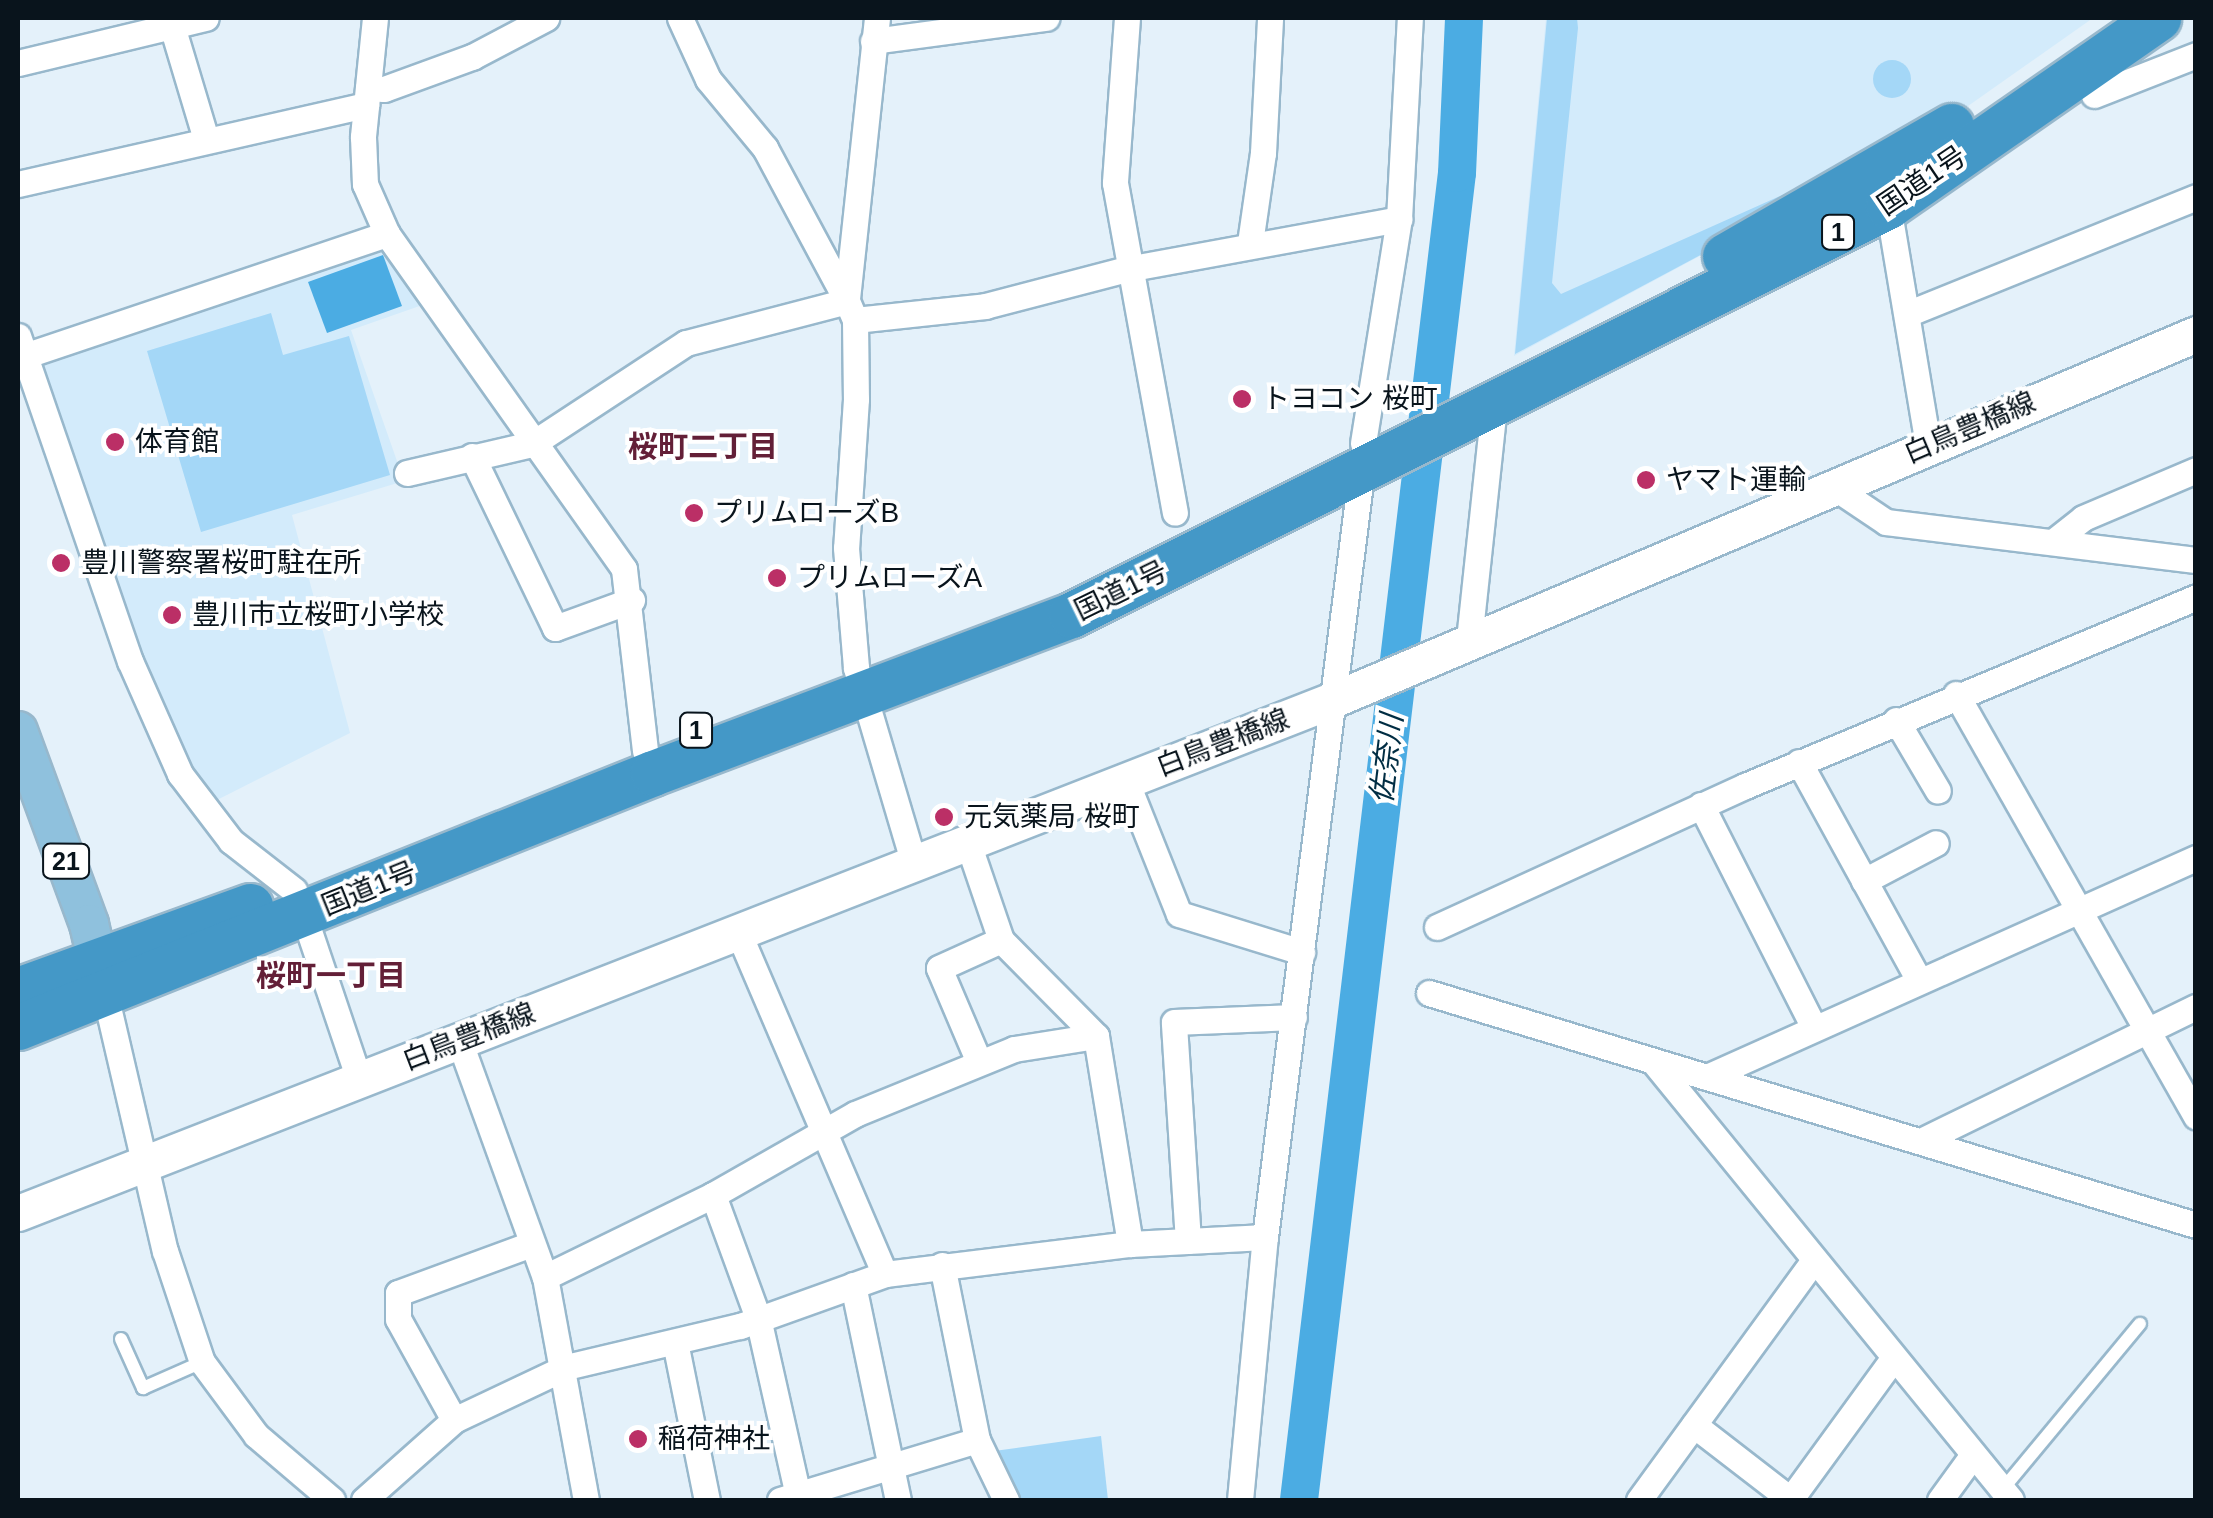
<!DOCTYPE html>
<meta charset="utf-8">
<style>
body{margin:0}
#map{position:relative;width:2213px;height:1518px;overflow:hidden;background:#e4f1fa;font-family:Arial,"Noto Sans JP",sans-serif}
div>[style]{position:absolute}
.built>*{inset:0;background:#d3ebfb}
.green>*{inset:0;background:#a4d7f7}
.round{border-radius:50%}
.water>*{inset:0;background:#4bace3}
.river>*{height:38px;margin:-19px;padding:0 19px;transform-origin:19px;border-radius:19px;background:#4bace3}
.roads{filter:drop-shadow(2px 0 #98b8cc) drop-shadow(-2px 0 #98b8cc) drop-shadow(0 2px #98b8cc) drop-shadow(0 -2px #98b8cc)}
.lane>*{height:12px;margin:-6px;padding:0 6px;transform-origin:6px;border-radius:6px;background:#fff}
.street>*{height:25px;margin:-12.5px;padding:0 12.5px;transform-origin:12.5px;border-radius:12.5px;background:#fff}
.secondary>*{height:35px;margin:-17.5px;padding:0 17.5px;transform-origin:17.5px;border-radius:17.5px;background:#fff}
.primary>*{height:38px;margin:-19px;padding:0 19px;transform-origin:19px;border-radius:19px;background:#8fc1dd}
.highway>*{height:45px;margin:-22.5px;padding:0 22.5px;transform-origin:22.5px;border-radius:22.5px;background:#4498c7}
.dots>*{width:28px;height:28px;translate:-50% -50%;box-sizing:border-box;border:5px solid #fff;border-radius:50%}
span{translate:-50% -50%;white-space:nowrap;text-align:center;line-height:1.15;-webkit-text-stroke:8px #fff;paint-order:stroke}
.shield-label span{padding:2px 8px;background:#fff;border:2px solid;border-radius:8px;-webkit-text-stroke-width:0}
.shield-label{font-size:25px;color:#09141c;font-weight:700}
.street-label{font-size:28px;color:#09141c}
.poi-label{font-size:28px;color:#09141c}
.left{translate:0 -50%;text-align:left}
.neighbourhood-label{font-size:30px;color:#631f37;font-weight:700}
.water-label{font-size:30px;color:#012d43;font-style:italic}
.frame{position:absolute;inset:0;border:20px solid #09141c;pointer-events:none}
</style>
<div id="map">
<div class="built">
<i style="clip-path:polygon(1546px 18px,2093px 18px,1934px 130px,1514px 356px)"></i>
<i style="clip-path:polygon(388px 237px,431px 302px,351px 330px,404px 481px,292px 515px,350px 733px,213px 802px,158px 704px,40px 361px)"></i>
</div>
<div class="green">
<i style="clip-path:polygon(1547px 18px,1577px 18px,1578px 28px,1552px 283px,1561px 294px,1883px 150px,1886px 156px,1515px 354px)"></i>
<i class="round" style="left:1873px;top:60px;width:38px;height:38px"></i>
<i style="clip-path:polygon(271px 313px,283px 355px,349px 336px,390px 475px,201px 532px,147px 351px)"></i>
<i style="clip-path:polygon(1101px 1436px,1108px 1500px,1011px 1500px,987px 1452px)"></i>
</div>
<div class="water">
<i style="clip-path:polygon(383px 255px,402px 306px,327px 333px,308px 282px)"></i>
</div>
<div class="river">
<i style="left:1299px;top:1500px;width:1336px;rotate:-83.21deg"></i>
<i style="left:1457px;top:173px;width:155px;rotate:-87.4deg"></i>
</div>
<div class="roads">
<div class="lane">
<i style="left:121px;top:1339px;width:54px;rotate:65.8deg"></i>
<i style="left:143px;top:1388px;width:64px;rotate:-23.8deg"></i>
<i style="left:2002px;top:1490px;width:216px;rotate:-50.3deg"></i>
</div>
<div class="street">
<i style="left:375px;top:18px;width:120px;rotate:95.8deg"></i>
<i style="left:363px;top:137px;width:47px;rotate:87.6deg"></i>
<i style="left:365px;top:184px;width:55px;rotate:66.3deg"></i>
<i style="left:387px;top:234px;width:410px;rotate:54.7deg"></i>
<i style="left:624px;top:569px;width:183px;rotate:83.4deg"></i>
<i style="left:877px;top:18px;width:285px;rotate:96.1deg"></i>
<i style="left:847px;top:301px;width:21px;rotate:67deg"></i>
<i style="left:855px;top:320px;width:79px;rotate:89.3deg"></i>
<i style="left:856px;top:399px;width:149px;rotate:93.8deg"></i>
<i style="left:846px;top:548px;width:120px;rotate:85.2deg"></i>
<i style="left:856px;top:668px;width:204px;rotate:73.5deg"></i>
<i style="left:1127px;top:18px;width:165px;rotate:94.2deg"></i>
<i style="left:1115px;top:183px;width:335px;rotate:79.7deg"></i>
<i style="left:172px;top:26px;width:118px;rotate:73.3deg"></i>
<i style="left:873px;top:41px;width:175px;rotate:-7.6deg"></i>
<i style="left:18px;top:63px;width:193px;rotate:-13.5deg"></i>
<i style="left:368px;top:88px;width:16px;rotate:4deg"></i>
<i style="left:384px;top:89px;width:94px;rotate:-20deg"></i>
<i style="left:472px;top:57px;width:84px;rotate:-27.8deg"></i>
<i style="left:2094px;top:95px;width:110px;rotate:-21.4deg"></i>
<i style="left:18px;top:184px;width:357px;rotate:-12.8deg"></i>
<i style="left:1888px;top:206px;width:241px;rotate:80.5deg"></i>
<i style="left:1250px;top:243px;width:91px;rotate:-81.8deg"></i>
<i style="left:1263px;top:153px;width:135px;rotate:-87deg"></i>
<i style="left:1907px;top:314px;width:312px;rotate:-22deg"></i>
<i style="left:855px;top:320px;width:131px;rotate:-6.1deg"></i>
<i style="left:985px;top:306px;width:147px;rotate:-14.6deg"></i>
<i style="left:1127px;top:269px;width:277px;rotate:-10.4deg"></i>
<i style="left:18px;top:336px;width:344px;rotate:71deg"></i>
<i style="left:130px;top:661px;width:124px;rotate:66.1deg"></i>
<i style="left:180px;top:774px;width:84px;rotate:52.7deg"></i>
<i style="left:231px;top:841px;width:80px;rotate:37.9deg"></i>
<i style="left:24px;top:356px;width:383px;rotate:-18.6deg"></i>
<i style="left:1363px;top:443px;width:227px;rotate:-80.9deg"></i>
<i style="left:1399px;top:219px;width:201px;rotate:-86.9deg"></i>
<i style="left:472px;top:456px;width:191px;rotate:64.2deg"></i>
<i style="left:555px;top:628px;width:82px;rotate:-20deg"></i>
<i style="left:407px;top:473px;width:128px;rotate:-13.1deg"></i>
<i style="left:532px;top:444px;width:184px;rotate:-33.3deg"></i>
<i style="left:686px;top:343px;width:166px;rotate:-14.6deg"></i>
<i style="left:847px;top:301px;width:174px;rotate:-118.2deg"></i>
<i style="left:765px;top:148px;width:89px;rotate:-129.6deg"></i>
<i style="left:708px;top:79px;width:67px;rotate:-114.7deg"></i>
<i style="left:1831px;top:485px;width:66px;rotate:33.9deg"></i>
<i style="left:1886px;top:522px;width:312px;rotate:7deg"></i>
<i style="left:2054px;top:541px;width:37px;rotate:-38deg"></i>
<i style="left:2083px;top:518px;width:123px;rotate:-23deg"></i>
<i style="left:1469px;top:640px;width:235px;rotate:-83.9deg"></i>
<i style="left:1956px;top:694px;width:486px;rotate:60.4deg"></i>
<i style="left:1896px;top:720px;width:82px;rotate:59.4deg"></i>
<i style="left:1799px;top:762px;width:249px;rotate:61.2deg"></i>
<i style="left:1126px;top:781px;width:143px;rotate:68.3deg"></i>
<i style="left:1179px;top:914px;width:129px;rotate:17.2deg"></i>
<i style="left:1701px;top:805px;width:250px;rotate:63.1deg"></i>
<i style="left:968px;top:843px;width:102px;rotate:71.2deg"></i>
<i style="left:1001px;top:940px;width:135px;rotate:45.3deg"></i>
<i style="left:1096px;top:1036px;width:211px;rotate:80.7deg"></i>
<i style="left:1864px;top:881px;width:81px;rotate:-27.8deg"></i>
<i style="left:304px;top:916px;width:172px;rotate:71.4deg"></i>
<i style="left:1437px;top:927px;width:339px;rotate:-24.6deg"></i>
<i style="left:1745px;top:786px;width:489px;rotate:-22.7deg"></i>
<i style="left:739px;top:934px;width:370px;rotate:66.8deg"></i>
<i style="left:1429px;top:993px;width:801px;rotate:16.83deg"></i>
<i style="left:105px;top:994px;width:264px;rotate:76.9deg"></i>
<i style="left:165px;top:1251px;width:117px;rotate:71.6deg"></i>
<i style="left:202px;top:1362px;width:91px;rotate:53.5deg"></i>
<i style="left:256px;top:1435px;width:100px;rotate:40.5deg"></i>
<i style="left:459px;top:1040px;width:252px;rotate:70.1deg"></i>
<i style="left:545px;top:1277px;width:227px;rotate:79.6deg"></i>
<i style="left:1653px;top:1061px;width:566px;rotate:50.8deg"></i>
<i style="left:979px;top:1062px;width:102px;rotate:-113.1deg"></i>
<i style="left:939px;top:968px;width:68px;rotate:-24.3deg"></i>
<i style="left:1707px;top:1077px;width:536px;rotate:-24.13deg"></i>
<i style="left:1923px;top:1140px;width:304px;rotate:-26deg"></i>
<i style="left:713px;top:1195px;width:131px;rotate:69.9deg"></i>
<i style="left:758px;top:1318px;width:187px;rotate:77.3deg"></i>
<i style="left:1188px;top:1241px;width:219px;rotate:-93.7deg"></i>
<i style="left:1174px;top:1022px;width:120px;rotate:-2.4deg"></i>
<i style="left:942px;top:1265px;width:178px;rotate:78.7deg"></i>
<i style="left:977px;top:1440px;width:67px;rotate:64.2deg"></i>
<i style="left:545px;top:1277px;width:187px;rotate:-26deg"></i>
<i style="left:713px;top:1195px;width:163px;rotate:-29.7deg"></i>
<i style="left:855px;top:1114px;width:172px;rotate:-22.2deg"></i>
<i style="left:1014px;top:1049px;width:83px;rotate:-9deg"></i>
<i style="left:853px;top:1285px;width:220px;rotate:78.2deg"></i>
<i style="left:675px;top:1342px;width:161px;rotate:78.6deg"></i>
<i style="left:454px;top:1420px;width:115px;rotate:-119deg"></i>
<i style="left:398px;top:1319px;width:26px;rotate:-90deg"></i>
<i style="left:398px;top:1293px;width:142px;rotate:-20.2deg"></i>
<i style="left:1694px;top:1425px;width:123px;rotate:37.7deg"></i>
<i style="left:364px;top:1500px;width:120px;rotate:-41.6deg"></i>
<i style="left:454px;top:1420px;width:124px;rotate:-25.3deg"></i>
<i style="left:566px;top:1367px;width:179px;rotate:-13.3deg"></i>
<i style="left:740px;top:1326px;width:154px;rotate:-19.7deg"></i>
<i style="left:885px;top:1274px;width:247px;rotate:-7deg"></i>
<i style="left:1130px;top:1244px;width:135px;rotate:-3deg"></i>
<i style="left:780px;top:1500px;width:206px;rotate:-16.9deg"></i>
<i style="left:1240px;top:1500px;width:264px;rotate:-84.6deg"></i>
<i style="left:1265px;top:1237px;width:768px;rotate:-82.82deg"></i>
<i style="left:1639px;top:1500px;width:293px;rotate:-53.9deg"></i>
<i style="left:1790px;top:1500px;width:173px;rotate:-53.9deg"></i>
<i style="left:1940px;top:1500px;width:54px;rotate:-54deg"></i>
</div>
<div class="secondary">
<i style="left:18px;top:1213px;width:1414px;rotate:-21.32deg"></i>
<i style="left:1335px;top:699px;width:935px;rotate:-22.97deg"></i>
</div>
<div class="primary">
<i style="left:18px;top:731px;width:206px;rotate:69.8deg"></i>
<i style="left:89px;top:924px;width:67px;rotate:77deg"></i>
</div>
<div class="highway">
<i style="left:1725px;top:256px;width:261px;rotate:-29.9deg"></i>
<i style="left:18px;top:990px;width:247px;rotate:-19.9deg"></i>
<i style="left:18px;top:1027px;width:684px;rotate:-21.8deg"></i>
<i style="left:653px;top:773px;width:447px;rotate:-20.7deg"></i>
<i style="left:1071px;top:615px;width:914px;rotate:-26.59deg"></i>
<i style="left:1888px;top:206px;width:329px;rotate:-34.8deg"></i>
</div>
</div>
<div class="dots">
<i style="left:1242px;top:399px;background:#bb2f66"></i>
<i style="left:115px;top:442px;background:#bb2f66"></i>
<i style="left:1646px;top:480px;background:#bb2f66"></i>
<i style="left:694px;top:513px;background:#bb2f66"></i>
<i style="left:61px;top:563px;background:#bb2f66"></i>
<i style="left:777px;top:578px;background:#bb2f66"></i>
<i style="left:172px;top:615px;background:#bb2f66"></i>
<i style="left:944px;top:817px;background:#bb2f66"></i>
<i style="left:638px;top:1439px;background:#bb2f66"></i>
</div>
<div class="shield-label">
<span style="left:1838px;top:232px">1</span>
<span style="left:696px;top:730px">1</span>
<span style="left:66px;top:861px">21</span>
</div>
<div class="street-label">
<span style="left:1922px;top:181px;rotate:-34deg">国道1号</span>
<span style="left:1970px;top:428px;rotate:-23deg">白鳥豊橋線</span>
<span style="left:1121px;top:591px;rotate:-26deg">国道1号</span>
<span style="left:1223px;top:743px;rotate:-21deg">白鳥豊橋線</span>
<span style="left:369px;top:889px;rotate:-22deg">国道1号</span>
<span style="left:469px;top:1037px;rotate:-21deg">白鳥豊橋線</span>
</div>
<div class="poi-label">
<span class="left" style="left:1262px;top:399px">トヨコン 桜町</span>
<span class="left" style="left:135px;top:442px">体育館</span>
<span class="left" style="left:1666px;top:480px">ヤマト運輸</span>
<span class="left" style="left:714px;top:513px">プリムローズB</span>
<span class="left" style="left:81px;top:563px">豊川警察署桜町駐在所</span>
<span class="left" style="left:797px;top:578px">プリムローズA</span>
<span class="left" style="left:192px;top:615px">豊川市立桜町小学校</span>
<span class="left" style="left:964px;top:817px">元気薬局 桜町</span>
<span class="left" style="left:658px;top:1439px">稲荷神社</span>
</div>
<div class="neighbourhood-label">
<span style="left:703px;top:447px">桜町二丁目</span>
<span style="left:331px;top:976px">桜町一丁目</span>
</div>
<div class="water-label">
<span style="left:1387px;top:759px;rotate:-83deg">佐奈川</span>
</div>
<div class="frame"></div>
</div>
